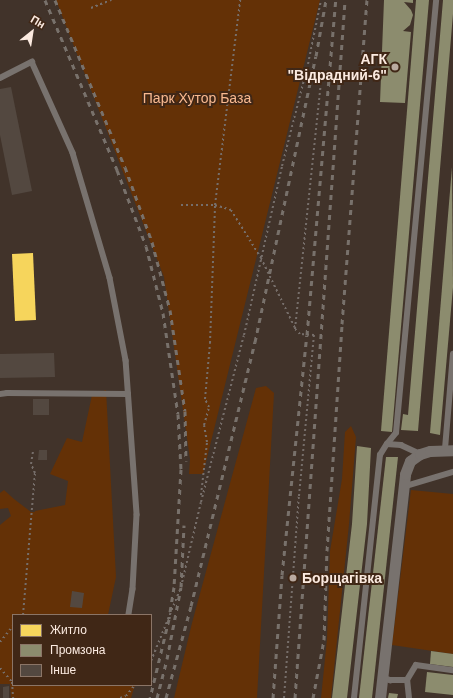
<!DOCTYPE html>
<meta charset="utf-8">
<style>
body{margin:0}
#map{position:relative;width:453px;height:698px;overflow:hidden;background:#41332a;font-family:Helvetica,sans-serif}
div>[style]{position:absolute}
.green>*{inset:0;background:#643106}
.homes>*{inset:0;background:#f6d55c}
.industry>*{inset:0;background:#8c8c6e}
.building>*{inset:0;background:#534840}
.path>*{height:2px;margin-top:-1px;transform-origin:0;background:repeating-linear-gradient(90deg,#766e6a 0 2px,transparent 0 5px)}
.lane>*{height:5.5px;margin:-2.75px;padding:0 2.75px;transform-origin:2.75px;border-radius:2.75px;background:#78726e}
.street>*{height:11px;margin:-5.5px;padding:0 5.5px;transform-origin:5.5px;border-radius:5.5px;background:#78726e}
.rail>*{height:3px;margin-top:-1.5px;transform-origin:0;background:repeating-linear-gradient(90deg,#78716b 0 5px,transparent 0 10px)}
.dots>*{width:11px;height:11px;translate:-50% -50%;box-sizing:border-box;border:2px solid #402716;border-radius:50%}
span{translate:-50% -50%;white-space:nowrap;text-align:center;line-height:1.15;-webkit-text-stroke:4px #402716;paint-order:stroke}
.poi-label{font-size:14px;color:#fbeae0;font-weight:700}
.right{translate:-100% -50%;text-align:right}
.left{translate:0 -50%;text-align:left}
.park-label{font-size:14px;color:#f9b990}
.legend{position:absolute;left:12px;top:614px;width:140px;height:72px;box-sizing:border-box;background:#402716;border:1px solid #8b7567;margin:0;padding:5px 7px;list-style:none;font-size:12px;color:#fbeae0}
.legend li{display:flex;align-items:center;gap:8px;height:20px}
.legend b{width:20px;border:1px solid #8b7567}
.north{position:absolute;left:12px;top:12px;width:40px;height:40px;-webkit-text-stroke:3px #402716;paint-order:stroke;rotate:30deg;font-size:11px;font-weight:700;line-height:16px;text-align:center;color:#fbeae0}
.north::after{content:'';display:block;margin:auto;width:14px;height:18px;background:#fbeae0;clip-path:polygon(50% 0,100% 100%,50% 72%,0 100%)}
</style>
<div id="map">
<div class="green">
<i style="clip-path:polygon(56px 0,320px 0,203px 474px,189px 474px,190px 459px,164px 277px)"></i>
<i style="clip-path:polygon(266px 386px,274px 393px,257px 698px,174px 698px,192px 623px,256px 388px)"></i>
<i style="clip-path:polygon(106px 390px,116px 577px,108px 615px,13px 615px,13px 685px,135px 685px,131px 698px,11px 698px,10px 684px,0 684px,0 525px,11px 516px,8px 508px,0 509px,0 493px,4px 490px,14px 499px,31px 512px,35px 512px,35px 511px,65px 505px,68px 481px,50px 474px,67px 438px,82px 442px,92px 395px)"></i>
<i style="clip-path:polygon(351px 426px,356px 437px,349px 524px,331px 698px,321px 698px,327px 639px,330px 551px,342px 479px,345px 432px)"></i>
<i style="clip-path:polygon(411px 490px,453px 494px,453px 654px,392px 645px)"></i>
</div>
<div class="homes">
<i style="clip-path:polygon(33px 253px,36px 320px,15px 321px,12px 254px)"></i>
</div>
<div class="industry">
<i style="clip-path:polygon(384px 0,413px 0,413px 3px,404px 2px,411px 10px,413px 15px,410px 25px,403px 31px,411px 32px,405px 103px,380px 102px)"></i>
<i style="clip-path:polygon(416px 0,429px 0,392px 432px,381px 431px)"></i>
<i style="clip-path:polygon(443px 0,453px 0,453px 14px,418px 431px,401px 430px,403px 414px,408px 415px)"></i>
<i style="clip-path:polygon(452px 167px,453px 287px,440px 435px,430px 433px)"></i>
<i style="clip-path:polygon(357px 446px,371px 448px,367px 524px,347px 698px,332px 698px,352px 524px)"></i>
<i style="clip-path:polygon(386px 457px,398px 457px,372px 698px,359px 698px)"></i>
<i style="clip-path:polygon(431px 651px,453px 654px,453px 667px,430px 664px)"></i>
<i style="clip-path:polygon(427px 672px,453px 675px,453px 695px,425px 692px)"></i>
<i style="clip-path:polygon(389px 693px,398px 694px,397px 698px,388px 698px)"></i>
</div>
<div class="building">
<i style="clip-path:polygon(11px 87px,32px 191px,12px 195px,0 135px,0 89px)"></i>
<i style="clip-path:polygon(54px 353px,55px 377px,0 378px,0 354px)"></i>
<i style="clip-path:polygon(33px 399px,49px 399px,49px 415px,33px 415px)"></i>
<i style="clip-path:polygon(39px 450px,47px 450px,47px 460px,38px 460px)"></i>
<i style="clip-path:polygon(72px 591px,84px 593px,82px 608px,70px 607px)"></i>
<i style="clip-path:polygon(9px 686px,9px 698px,3px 698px,3px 687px)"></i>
</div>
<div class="path">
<i style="left:91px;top:8px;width:22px;rotate:-22deg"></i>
<i style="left:181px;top:205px;width:34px"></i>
<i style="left:215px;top:205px;width:17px;rotate:17deg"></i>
<i style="left:231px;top:210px;width:57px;rotate:58deg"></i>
<i style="left:261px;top:258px;width:78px;rotate:64.1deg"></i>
<i style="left:210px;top:343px;width:138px;rotate:-87.9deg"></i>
<i style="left:215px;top:205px;width:207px;rotate:-83deg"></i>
<i style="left:201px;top:495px;width:53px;rotate:-83.5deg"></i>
<i style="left:207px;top:442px;width:17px;rotate:-100deg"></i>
<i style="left:204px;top:425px;width:19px;rotate:-74deg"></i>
<i style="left:209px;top:407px;width:9px;rotate:-117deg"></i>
<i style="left:205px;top:399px;width:56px;rotate:-84.9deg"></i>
<i style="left:23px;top:615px;width:143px;rotate:-85.2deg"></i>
<i style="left:35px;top:473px;width:10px;rotate:-114deg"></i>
<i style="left:31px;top:464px;width:13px;rotate:-81deg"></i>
<i style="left:0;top:642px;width:21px;rotate:-51deg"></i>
<i style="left:151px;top:661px;width:80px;rotate:-67.9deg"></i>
<i style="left:181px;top:587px;width:87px;rotate:-76.8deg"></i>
<i style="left:201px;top:502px;width:172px;rotate:-75.6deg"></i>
<i style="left:244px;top:335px;width:173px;rotate:-77.3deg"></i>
<i style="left:282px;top:166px;width:105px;rotate:-75.7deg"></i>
<i style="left:308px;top:64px;width:65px;rotate:-78.5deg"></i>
<i style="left:0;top:668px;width:18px;rotate:49deg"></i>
<i style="left:12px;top:682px;width:16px;rotate:86deg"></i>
<i style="left:120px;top:698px;width:6px;rotate:-18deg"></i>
<i style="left:126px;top:696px;width:14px;rotate:-51deg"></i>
<i style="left:284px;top:698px;width:203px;rotate:-85.8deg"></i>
<i style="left:299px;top:496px;width:162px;rotate:-84.7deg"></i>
<i style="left:314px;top:335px;width:14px;rotate:-176deg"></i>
<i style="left:300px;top:334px;width:7px;rotate:-135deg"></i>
<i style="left:295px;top:329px;width:247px;rotate:-84deg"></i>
<i style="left:321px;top:83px;width:17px;rotate:-167deg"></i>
</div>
<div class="lane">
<i style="left:0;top:78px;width:36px;rotate:-27deg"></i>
<i style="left:32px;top:62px;width:100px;rotate:65.7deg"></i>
<i style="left:73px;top:153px;width:130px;rotate:73.5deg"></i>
<i style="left:110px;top:278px;width:84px;rotate:79deg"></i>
<i style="left:126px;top:360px;width:155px;rotate:85.9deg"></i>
<i style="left:137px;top:515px;width:74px;rotate:93.1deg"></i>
<i style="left:133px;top:589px;width:26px;rotate:99deg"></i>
<i style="left:0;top:394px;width:7px;rotate:-8deg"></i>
<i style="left:7px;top:393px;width:121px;rotate:0.5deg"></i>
<i style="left:387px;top:444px;width:14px;rotate:-51deg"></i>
<i style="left:396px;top:433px;width:435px;rotate:-84.7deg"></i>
<i style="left:445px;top:449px;width:95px;rotate:-85.2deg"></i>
<i style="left:403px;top:487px;width:52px;rotate:-16.7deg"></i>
<i style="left:382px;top:677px;width:9px;rotate:21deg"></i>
<i style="left:390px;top:680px;width:17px"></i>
<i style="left:354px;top:698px;width:244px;rotate:-83.9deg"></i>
<i style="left:380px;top:455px;width:13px;rotate:-58deg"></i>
<i style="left:387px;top:444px;width:14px;rotate:4deg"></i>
<i style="left:401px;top:445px;width:21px;rotate:25deg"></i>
<i style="left:409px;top:698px;width:18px;rotate:-96deg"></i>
<i style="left:407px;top:680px;width:17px;rotate:-59deg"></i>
<i style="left:416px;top:665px;width:37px;rotate:8deg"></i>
</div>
<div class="street">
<i style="left:380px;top:698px;width:225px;rotate:-83.6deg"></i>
<i style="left:405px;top:474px;width:14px;rotate:-69deg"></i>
<i style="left:410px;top:461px;width:12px;rotate:-35deg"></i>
<i style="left:420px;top:454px;width:10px;rotate:-17deg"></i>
<i style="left:430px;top:451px;width:23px;rotate:-2deg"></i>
</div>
<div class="rail">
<i style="left:45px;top:0;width:185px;rotate:67deg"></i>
<i style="left:117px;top:170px;width:81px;rotate:69.1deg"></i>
<i style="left:146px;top:246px;width:69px;rotate:75.8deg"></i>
<i style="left:163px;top:313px;width:102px;rotate:81.6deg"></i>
<i style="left:178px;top:414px;width:55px;rotate:86.9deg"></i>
<i style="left:181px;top:469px;width:118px;rotate:93.4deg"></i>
<i style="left:174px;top:587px;width:32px;rotate:99deg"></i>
<i style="left:169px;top:619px;width:81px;rotate:103.5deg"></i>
<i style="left:55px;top:0;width:181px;rotate:67.3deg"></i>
<i style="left:125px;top:167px;width:80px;rotate:70.2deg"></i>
<i style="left:152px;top:242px;width:70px;rotate:75.2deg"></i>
<i style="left:170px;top:310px;width:102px;rotate:81.6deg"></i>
<i style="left:185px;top:411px;width:50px;rotate:88.9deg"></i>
<i style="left:157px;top:698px;width:40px;rotate:-75.6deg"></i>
<i style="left:167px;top:659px;width:73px;rotate:-79deg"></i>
<i style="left:181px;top:587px;width:62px;rotate:-87.2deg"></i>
<i style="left:166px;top:698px;width:95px;rotate:-74.8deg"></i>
<i style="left:191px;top:606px;width:272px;rotate:-76.4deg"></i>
<i style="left:255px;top:342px;width:292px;rotate:-78deg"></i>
<i style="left:316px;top:56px;width:57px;rotate:-79.9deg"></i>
<i style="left:273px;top:698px;width:123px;rotate:-85.8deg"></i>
<i style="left:282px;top:575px;width:241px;rotate:-84.1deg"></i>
<i style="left:307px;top:335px;width:336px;rotate:-85.1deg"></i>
<i style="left:295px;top:698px;width:700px;rotate:-85.9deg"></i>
<i style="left:313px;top:698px;width:59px;rotate:-79.3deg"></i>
<i style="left:324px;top:640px;width:89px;rotate:-88.1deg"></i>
<i style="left:327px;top:551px;width:227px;rotate:-86.2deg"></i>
<i style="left:342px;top:324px;width:325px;rotate:-85.6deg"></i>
</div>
<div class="dots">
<i style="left:395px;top:67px;background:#baaaa0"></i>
<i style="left:293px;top:578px;background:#baaaa0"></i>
</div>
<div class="poi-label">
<span class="right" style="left:387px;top:67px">АГК<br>"Відрадний-6"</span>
<span class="left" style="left:302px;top:578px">Борщагівка</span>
</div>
<div class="park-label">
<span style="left:197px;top:98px">Парк Хутор База</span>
</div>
<ul class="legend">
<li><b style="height:11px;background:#f6d55c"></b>Житло</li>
<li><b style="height:11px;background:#8c8c6e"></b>Промзона</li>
<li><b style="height:11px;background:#534840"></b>Інше</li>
</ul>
<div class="north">Пн</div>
</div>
